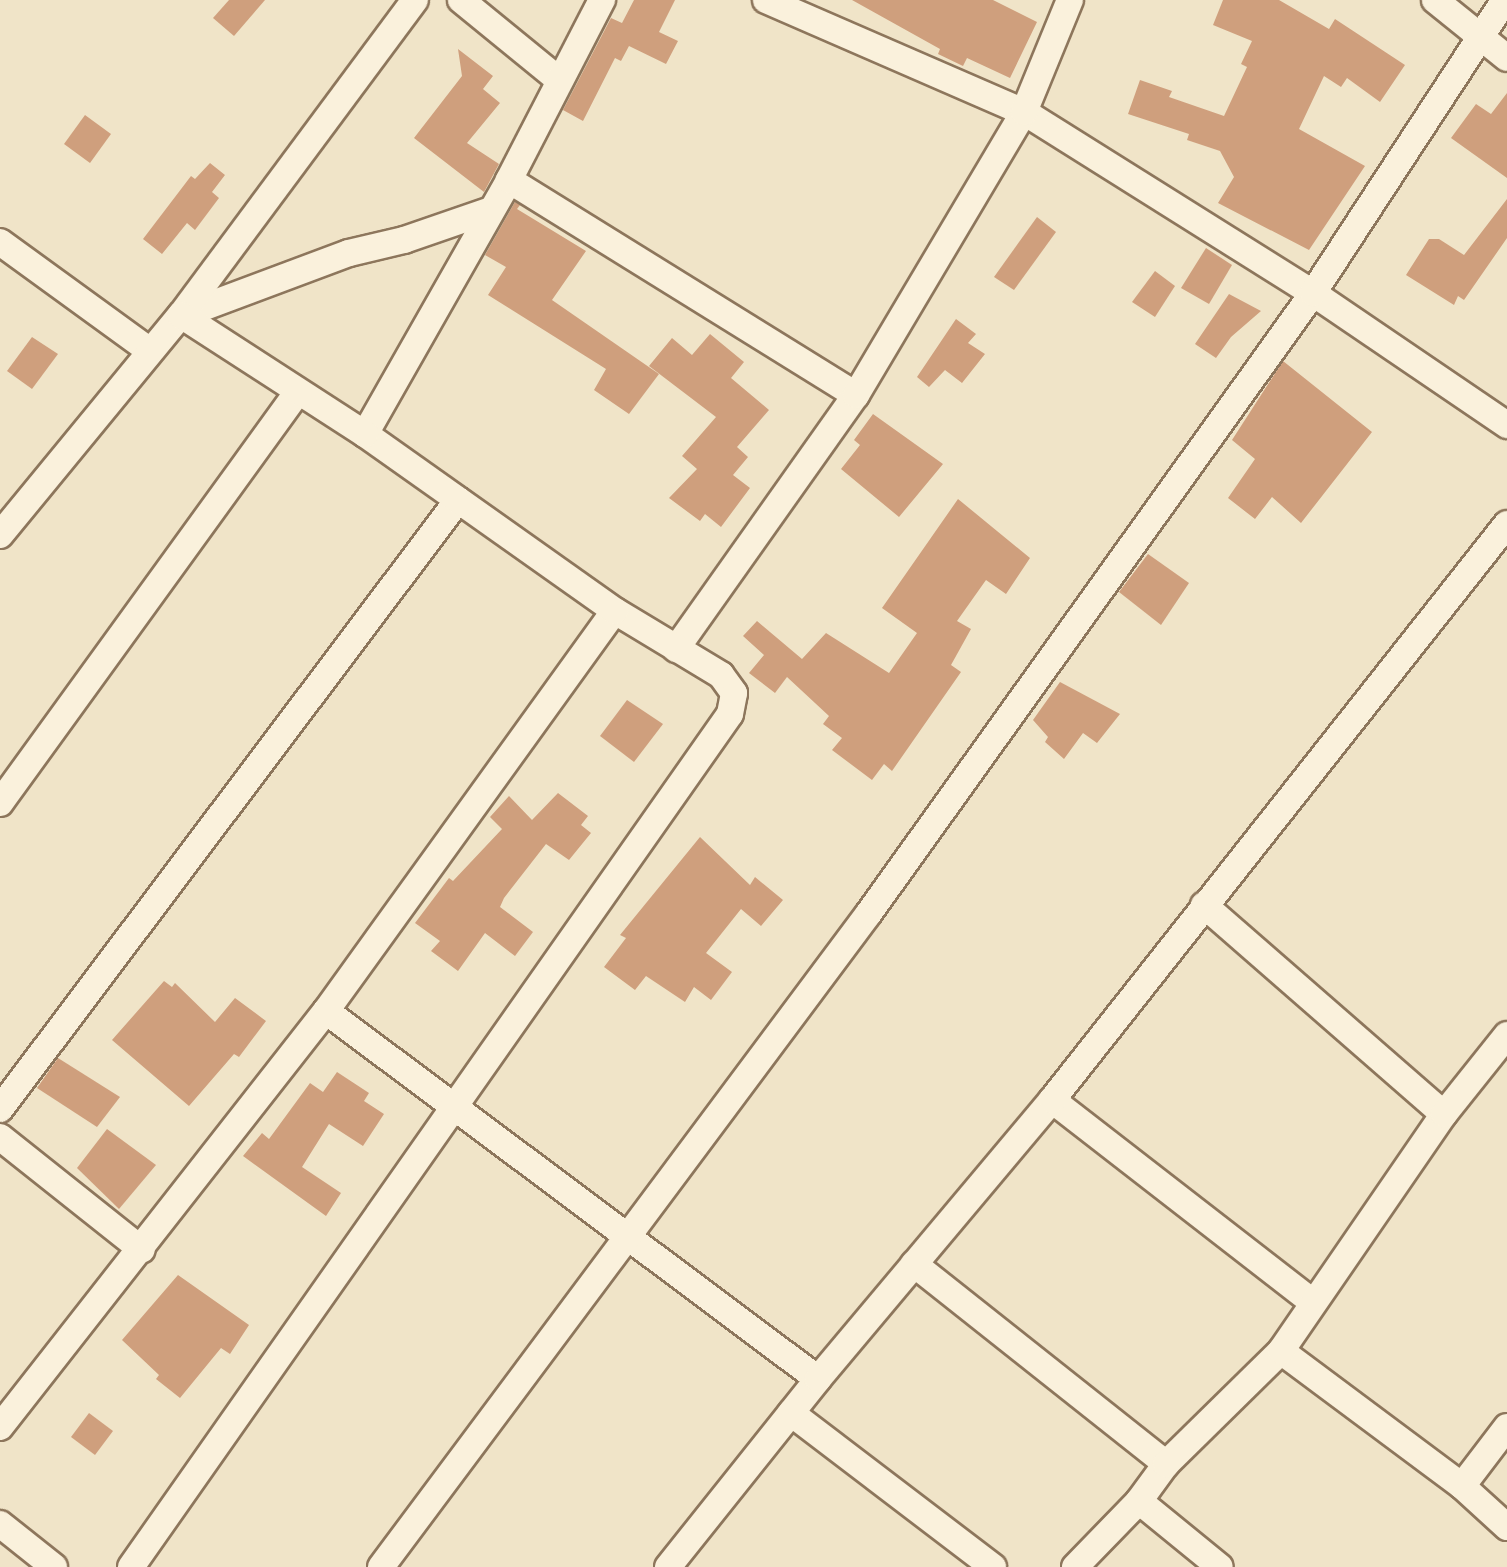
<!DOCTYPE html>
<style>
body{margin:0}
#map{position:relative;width:1507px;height:1567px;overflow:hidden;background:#f0e4c8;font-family:"Noto Serif",serif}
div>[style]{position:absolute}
.building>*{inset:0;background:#cf9f7d}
.roads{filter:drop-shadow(2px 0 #8d765c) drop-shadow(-2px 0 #8d765c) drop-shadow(0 2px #8d765c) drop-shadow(0 -2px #8d765c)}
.minor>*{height:26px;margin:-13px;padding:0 13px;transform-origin:13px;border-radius:13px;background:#faf1dc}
span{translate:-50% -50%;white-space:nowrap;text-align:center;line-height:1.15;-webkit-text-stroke:6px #f7eed8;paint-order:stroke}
</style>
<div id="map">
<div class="building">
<i style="clip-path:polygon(229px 0,265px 0,234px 36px,213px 18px)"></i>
<i style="clip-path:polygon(634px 0,675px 0,659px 32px,678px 41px,666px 64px,629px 46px,621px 61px,615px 58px,583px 121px,563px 110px,611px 18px,622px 23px)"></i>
<i style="clip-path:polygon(852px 0,993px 0,1037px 22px,1010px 78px,967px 58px,963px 66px,938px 54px,940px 49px)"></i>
<i style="clip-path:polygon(1223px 0,1279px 0,1329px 29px,1335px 19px,1405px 65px,1380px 102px,1347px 78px,1341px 87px,1324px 76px,1299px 129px,1365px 166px,1309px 250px,1218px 203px,1234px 177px,1220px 151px,1187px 140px,1189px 134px,1128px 114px,1140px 80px,1172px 91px,1169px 97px,1224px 116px,1247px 67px,1241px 64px,1252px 41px,1213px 25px)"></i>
<i style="clip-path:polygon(458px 49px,493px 76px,483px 89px,500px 103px,467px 143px,499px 164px,484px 192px,414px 138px,462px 76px)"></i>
<i style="clip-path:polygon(1507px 93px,1507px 178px,1451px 138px,1476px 104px,1491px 114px)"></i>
<i style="clip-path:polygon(85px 115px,111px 134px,90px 163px,64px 144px)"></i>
<i style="clip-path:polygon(210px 163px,225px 175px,212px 192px,219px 198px,195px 230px,187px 223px,162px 254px,143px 239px,191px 176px,195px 179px)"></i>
<i style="clip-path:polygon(1507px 199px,1507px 238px,1464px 300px,1458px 296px,1454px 305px,1406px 275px,1429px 239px,1439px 239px,1464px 255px)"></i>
<i style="clip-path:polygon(515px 202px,520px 205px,517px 209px,586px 251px,552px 300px,659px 374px,629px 414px,594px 390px,606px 369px,488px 295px,506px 267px,485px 255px)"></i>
<i style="clip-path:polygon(1037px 217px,1056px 232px,1014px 290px,994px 277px)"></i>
<i style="clip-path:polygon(1206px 248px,1232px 265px,1209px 304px,1181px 288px)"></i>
<i style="clip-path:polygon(1155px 271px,1175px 286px,1155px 317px,1132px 302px)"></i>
<i style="clip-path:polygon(1229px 294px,1261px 311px,1231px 337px,1216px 358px,1195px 344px)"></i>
<i style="clip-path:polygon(956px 319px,976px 334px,968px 343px,985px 354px,962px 383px,945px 370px,929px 387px,917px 377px)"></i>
<i style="clip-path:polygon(710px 334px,744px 362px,731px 378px,769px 410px,737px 447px,748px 457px,733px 475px,750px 488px,721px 527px,705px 514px,700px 521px,669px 498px,697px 469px,682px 456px,716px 417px,649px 366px,672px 338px,692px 355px)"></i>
<i style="clip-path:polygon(32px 337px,58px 354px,32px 389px,7px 371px)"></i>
<i style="clip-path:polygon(1283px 361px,1372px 432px,1301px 523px,1272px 497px,1255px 519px,1228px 498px,1255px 459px,1232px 440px)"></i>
<i style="clip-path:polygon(873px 414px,943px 464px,899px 517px,841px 469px,860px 445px,854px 440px)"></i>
<i style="clip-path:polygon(958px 499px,1030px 558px,1006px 594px,986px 580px,957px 621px,971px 629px,951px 665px,961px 672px,892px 771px,884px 764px,872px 780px,832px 750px,842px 738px,823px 724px,829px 716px,787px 677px,775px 693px,749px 673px,764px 655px,743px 636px,757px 621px,802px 659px,826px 633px,889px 673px,917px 633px,882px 608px)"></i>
<i style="clip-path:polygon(1148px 554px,1189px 583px,1161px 625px,1119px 592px)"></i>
<i style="clip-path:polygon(1060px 682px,1120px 714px,1097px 743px,1083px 733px,1064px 759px,1045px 742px,1048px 737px,1033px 720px)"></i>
<i style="clip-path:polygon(627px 700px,663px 724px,634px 762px,600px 736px)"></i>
<i style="clip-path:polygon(558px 793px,588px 816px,581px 825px,591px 833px,569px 860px,546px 844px,504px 898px,500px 907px,533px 932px,515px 956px,485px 933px,458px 971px,431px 951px,440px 941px,415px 923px,449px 878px,453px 881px,502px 829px,490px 817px,509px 796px,532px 820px)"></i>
<i style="clip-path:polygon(700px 837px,750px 885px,755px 877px,783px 900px,761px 926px,741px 909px,706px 953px,732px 972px,711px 1000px,694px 987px,685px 1002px,646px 976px,635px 990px,604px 967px,626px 938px,620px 935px)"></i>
<i style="clip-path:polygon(164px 981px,172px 987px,175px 983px,215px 1022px,235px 998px,266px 1021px,239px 1057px,234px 1054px,189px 1106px,112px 1040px)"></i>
<i style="clip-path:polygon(58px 1058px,120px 1097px,97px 1127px,37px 1088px)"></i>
<i style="clip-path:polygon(337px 1072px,369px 1093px,364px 1101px,384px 1114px,363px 1146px,329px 1124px,302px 1167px,341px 1193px,326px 1216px,243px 1156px,262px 1133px,269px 1139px,310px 1083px,323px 1092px)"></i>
<i style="clip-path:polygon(107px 1129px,156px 1165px,119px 1209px,77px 1168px)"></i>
<i style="clip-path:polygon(178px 1275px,249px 1325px,230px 1354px,221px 1348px,180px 1398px,156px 1379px,159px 1375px,122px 1340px)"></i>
<i style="clip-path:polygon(89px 1413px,113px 1431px,95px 1455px,71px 1437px)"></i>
</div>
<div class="roads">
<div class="minor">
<i style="left:461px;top:0;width:125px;rotate:39.2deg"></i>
<i style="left:766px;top:0;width:281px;rotate:23.5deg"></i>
<i style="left:1024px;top:112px;width:341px;rotate:32.1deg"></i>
<i style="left:1313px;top:293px;width:235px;rotate:34.2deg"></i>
<i style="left:1435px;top:0;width:92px;rotate:38.9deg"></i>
<i style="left:509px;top:180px;width:408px;rotate:31.8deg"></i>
<i style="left:0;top:242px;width:185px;rotate:36deg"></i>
<i style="left:183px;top:315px;width:177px;rotate:-20.5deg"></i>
<i style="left:349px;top:253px;width:57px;rotate:-13.3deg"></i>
<i style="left:404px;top:240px;width:92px;rotate:-19deg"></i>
<i style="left:365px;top:434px;width:292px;rotate:-60.4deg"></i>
<i style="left:509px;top:180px;width:203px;rotate:-62.7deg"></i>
<i style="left:0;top:535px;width:285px;rotate:-50.6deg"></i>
<i style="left:181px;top:315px;width:392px;rotate:-53.4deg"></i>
<i style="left:676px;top:649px;width:311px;rotate:-54.7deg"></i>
<i style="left:856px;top:395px;width:329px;rotate:-59.3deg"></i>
<i style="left:1024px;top:112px;width:121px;rotate:-67.7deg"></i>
<i style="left:0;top:803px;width:506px;rotate:-54.08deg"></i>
<i style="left:1204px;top:905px;width:318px;rotate:41.1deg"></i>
<i style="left:326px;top:1011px;width:614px;rotate:36.8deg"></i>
<i style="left:1052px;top:1100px;width:329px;rotate:37.8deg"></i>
<i style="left:0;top:1109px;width:762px;rotate:-53.05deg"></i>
<i style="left:0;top:1137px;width:181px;rotate:38.5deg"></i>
<i style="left:914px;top:1264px;width:322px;rotate:38.4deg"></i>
<i style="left:1281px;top:1351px;width:226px;rotate:36.7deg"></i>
<i style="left:1462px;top:1486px;width:61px;rotate:42.3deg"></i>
<i style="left:791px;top:1413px;width:254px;rotate:37.3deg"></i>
<i style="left:0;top:1427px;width:529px;rotate:-51.92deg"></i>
<i style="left:326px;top:1011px;width:493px;rotate:-54.2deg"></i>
<i style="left:1462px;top:1486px;width:74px;rotate:-52.7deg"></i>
<i style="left:1139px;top:1501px;width:104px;rotate:39.2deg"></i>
<i style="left:0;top:1524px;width:69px;rotate:38.5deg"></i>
<i style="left:131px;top:1567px;width:1042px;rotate:-54.92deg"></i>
<i style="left:730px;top:714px;width:21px;rotate:-79deg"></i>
<i style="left:734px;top:693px;width:22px;rotate:-126deg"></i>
<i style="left:721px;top:675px;width:124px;rotate:-148.9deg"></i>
<i style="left:615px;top:611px;width:306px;rotate:-144.7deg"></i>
<i style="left:365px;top:434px;width:219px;rotate:-147.1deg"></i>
<i style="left:381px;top:1567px;width:816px;rotate:-53.27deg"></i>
<i style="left:869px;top:913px;width:763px;rotate:-54.39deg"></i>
<i style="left:1313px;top:293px;width:350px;rotate:-56.8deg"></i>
<i style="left:668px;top:1567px;width:241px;rotate:-51.4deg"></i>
<i style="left:818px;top:1379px;width:364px;rotate:-50deg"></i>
<i style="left:1052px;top:1100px;width:734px;rotate:-51.69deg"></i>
<i style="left:1075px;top:1567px;width:92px;rotate:-45.9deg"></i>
<i style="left:1139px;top:1501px;width:46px;rotate:-53.9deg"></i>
<i style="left:1166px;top:1464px;width:161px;rotate:-44.5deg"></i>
<i style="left:1281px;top:1351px;width:288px;rotate:-55.5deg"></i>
<i style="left:1444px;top:1114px;width:101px;rotate:-51.4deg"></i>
</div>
</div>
</div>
